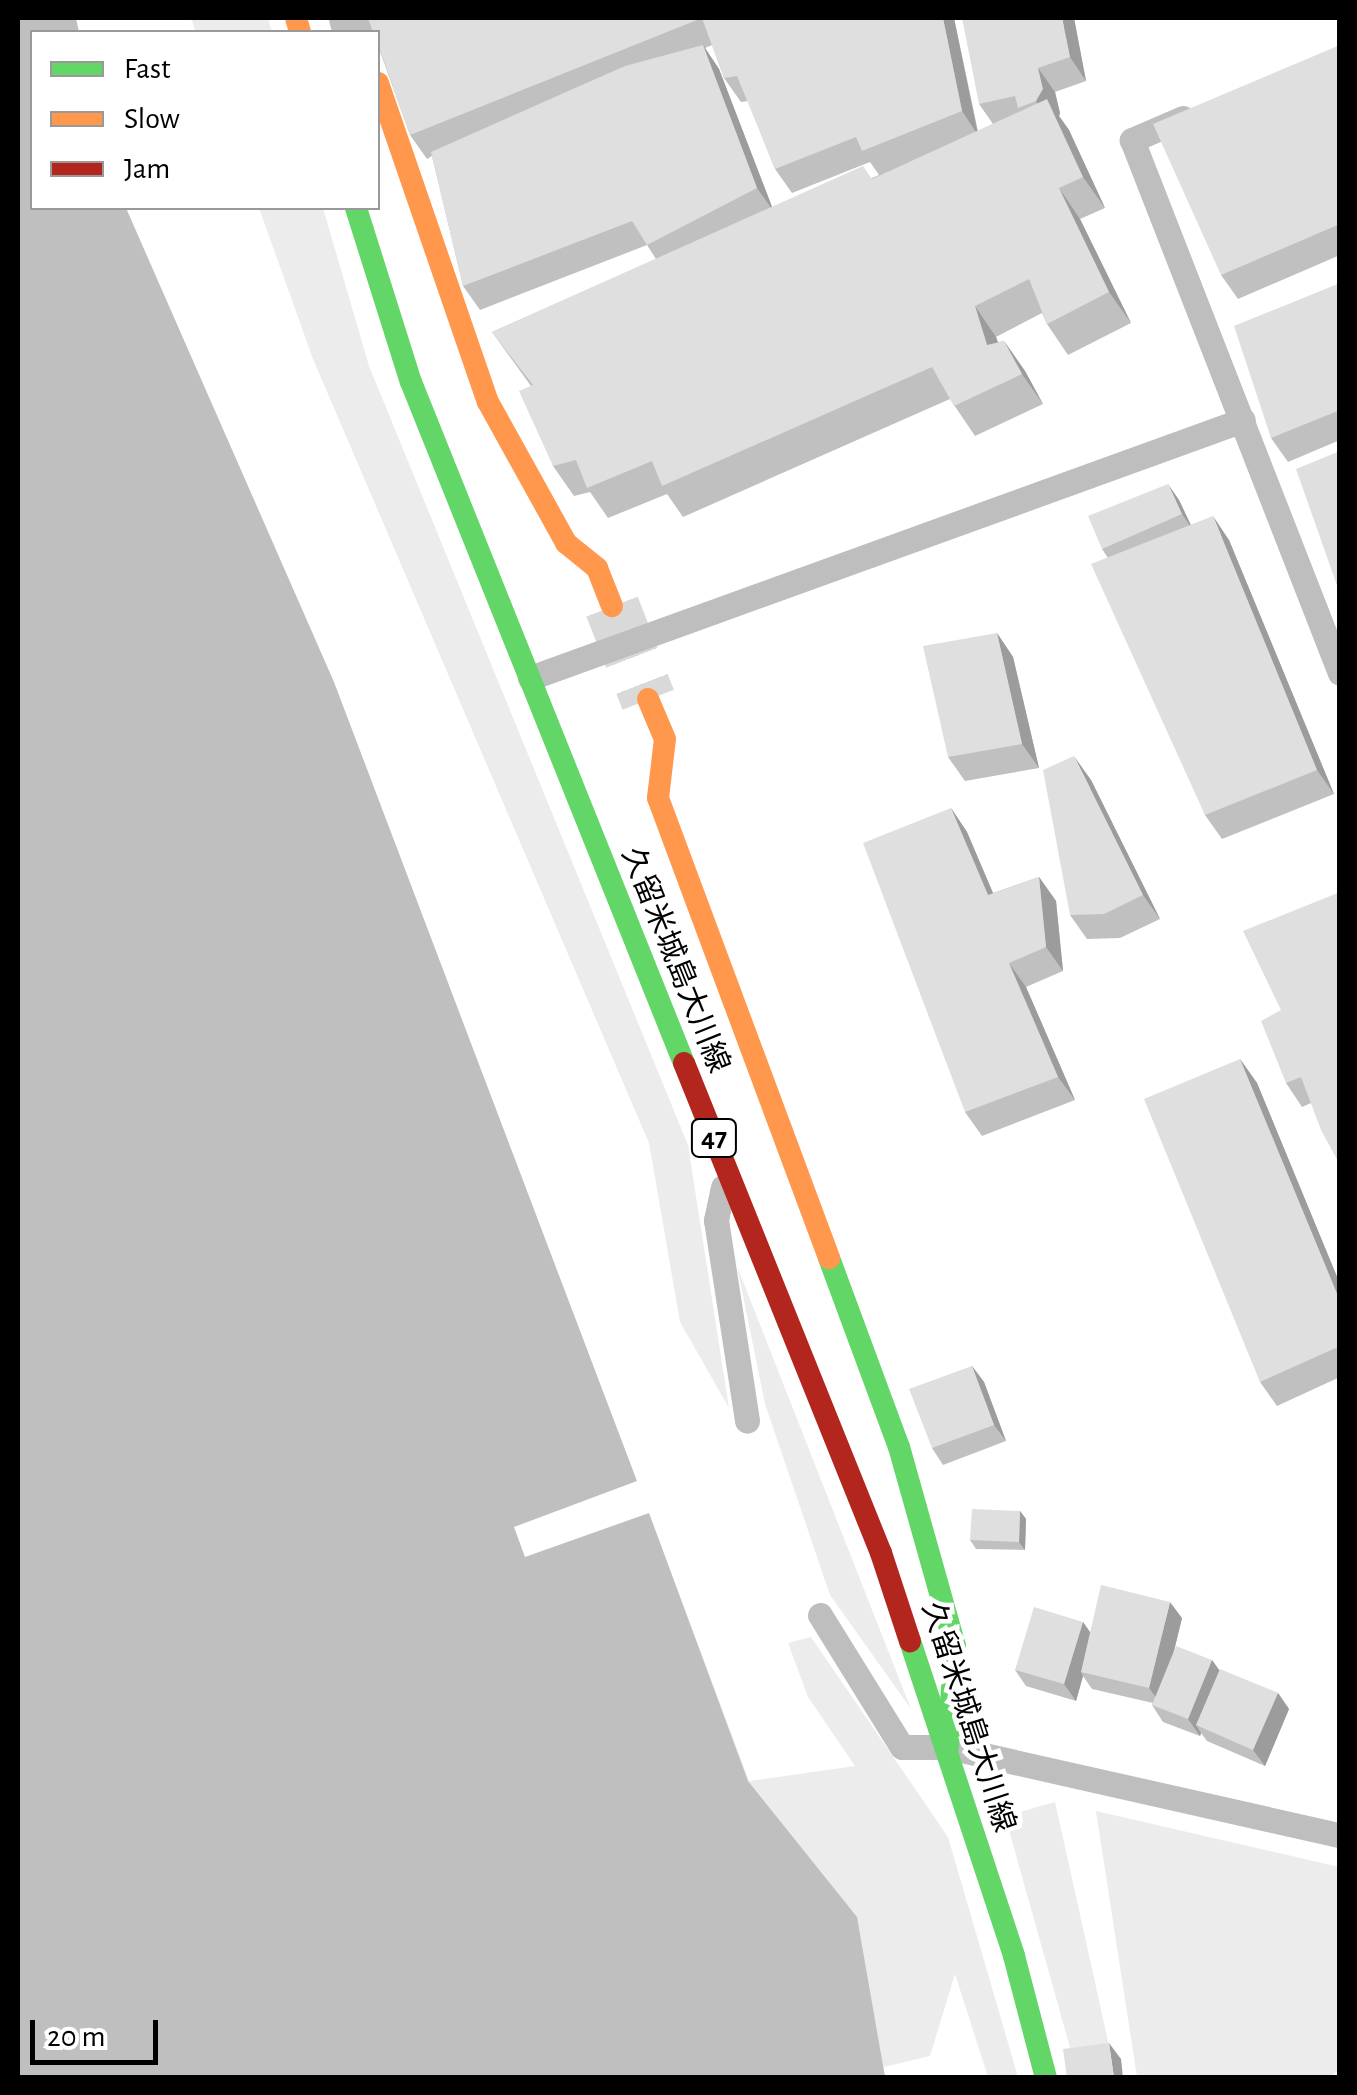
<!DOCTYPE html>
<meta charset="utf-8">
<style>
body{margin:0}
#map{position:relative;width:1357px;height:2095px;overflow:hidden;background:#fff;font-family:"Alegreya Sans","Noto Sans JP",sans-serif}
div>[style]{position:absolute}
.green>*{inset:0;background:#ececec}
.water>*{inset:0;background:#bfbfbf}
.secondary-tunnel>*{height:55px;margin-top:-27.5px;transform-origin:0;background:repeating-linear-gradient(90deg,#d9d9d9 0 55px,transparent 0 83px)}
.lane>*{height:25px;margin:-12.5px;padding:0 12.5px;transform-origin:12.5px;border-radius:12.5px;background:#bebebe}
.street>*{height:52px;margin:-26px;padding:0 26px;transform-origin:26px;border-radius:26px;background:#bebebe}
.fast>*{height:22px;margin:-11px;padding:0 11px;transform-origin:11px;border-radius:11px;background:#63d668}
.slow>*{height:22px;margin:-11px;padding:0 11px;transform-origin:11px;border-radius:11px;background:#ff974d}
.jam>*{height:22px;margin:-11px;padding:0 11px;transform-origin:11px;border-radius:11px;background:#b3261e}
.wall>*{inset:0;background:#c0c0c0}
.shaded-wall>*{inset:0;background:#9c9c9c}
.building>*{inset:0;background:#dfdfdf}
span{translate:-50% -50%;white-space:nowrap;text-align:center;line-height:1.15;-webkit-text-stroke:9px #fff;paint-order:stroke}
.shield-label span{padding:2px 8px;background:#fff;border:2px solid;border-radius:8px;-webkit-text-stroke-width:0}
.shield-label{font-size:28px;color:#000;font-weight:700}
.street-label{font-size:30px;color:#000}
.frame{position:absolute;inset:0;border:20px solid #000;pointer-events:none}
.legend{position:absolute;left:30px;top:30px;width:350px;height:180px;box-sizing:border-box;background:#fff;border:2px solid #999;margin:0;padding:12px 18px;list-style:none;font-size:30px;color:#000}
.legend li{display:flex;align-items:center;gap:20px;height:50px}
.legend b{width:50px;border:2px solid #999}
.scale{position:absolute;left:30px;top:2020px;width:128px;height:45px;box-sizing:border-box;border:5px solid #000;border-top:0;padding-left:12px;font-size:30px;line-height:35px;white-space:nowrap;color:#000;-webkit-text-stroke:8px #fff;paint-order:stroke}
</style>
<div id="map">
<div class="green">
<i style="clip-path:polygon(191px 18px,268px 18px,272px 32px,196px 32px)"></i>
<i style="clip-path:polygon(259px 208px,323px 208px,369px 366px,688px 1145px,729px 1408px,680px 1322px,649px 1143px,313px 359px)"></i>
<i style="clip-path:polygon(737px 1266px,911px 1709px,830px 1595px,765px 1404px)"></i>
<i style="clip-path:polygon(649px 1513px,749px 1781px,855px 1766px,808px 1697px,788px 1643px,811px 1637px,948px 1837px,1018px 2077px,988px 2077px,955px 1974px,930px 2056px,884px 2067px,885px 2077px,787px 2077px)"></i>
<i style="clip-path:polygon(1055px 1802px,1110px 2050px,1071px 2051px,1005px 1816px)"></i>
<i style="clip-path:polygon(1096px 1811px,1339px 1867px,1340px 2068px,1331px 2077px,1137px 2077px)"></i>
</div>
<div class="water">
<i style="clip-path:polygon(18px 18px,76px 18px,79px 32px,32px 32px,32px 208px,126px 208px,334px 682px,637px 1481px,514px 1527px,525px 1557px,649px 1513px,748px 1781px,857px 1917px,885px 2077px,18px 2077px)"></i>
</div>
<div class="secondary-tunnel">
<i style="left:612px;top:606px;width:100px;rotate:68.8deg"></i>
</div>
<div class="lane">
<i style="left:1183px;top:118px;width:56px;rotate:156.7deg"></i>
<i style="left:1132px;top:140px;width:572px;rotate:68.68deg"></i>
<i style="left:530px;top:678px;width:758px;rotate:-19.89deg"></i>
<i style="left:723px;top:1187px;width:34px;rotate:102deg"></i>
<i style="left:716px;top:1220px;width:203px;rotate:81.2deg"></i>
<i style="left:820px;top:1615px;width:155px;rotate:58.2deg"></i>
<i style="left:902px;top:1747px;width:46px"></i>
<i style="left:948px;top:1747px;width:402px;rotate:12.7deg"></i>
</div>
<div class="street">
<i style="left:355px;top:18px;width:15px;rotate:70deg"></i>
</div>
<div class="fast">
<i style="left:356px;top:208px;width:182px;rotate:72.5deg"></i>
<i style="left:411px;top:382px;width:734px;rotate:68.16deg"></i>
<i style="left:829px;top:1258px;width:202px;rotate:69.7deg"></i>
<i style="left:899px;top:1447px;width:207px;rotate:74.3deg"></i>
<i style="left:955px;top:1646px;width:101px;rotate:94deg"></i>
<i style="left:910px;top:1641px;width:332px;rotate:71.7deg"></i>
<i style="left:1014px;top:1956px;width:126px;rotate:75.3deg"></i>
</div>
<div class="slow">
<i style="left:296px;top:18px;width:15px;rotate:74deg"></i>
<i style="left:378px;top:83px;width:337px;rotate:71deg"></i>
<i style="left:488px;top:402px;width:161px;rotate:61deg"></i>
<i style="left:566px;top:543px;width:40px;rotate:39deg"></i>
<i style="left:597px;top:568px;width:41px;rotate:68.5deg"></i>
<i style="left:648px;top:699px;width:43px;rotate:67deg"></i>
<i style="left:665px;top:739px;width:59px;rotate:96.8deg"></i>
<i style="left:658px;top:798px;width:491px;rotate:69.6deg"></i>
</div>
<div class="jam">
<i style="left:684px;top:1063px;width:528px;rotate:68.1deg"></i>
<i style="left:881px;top:1553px;width:93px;rotate:71.8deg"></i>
</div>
<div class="wall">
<i style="clip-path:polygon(evenodd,368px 18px,954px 18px,978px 131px,993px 124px,979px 104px,1074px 18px,1086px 81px,1055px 92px,1060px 113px,1059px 116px,1069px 130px,1105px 208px,1080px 219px,1131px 323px,1068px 355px,1047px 324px,1042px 313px,996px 337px,998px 342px,1004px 341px,1025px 371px,1043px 404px,975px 436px,950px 399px,683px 517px,667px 494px,608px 518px,590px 492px,574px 496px,553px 466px,531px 386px,492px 332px,656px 259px,647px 245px,480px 310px,463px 286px,432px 156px,427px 159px,410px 135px,368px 18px,712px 45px,724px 78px,741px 102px,748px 101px,775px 169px,792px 193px,870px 162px,879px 175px,872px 178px,772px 207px,719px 69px,705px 48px,712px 45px)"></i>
<i style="clip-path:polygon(1340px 45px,1340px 255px,1238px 299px,1221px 275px)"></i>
<i style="clip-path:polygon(1340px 283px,1340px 440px,1288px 462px,1271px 438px)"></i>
<i style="clip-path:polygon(1179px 500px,1191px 525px,1229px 540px,1334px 794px,1222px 839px,1205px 815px,1108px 558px,1102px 549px)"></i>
<i style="clip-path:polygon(997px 633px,1013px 657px,1039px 768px,965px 781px,948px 757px)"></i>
<i style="clip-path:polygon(1091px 780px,1160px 919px,1120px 938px,1087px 939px,1070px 915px)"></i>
<i style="clip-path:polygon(951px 808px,967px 832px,993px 893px,1039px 877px,1056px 901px,1063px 971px,1026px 987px,1075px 1100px,982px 1136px,965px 1112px)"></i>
<i style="clip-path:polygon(1340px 892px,1311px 1103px,1302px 1107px,1286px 1083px,1281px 1010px)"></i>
<i style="clip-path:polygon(1240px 1059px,1257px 1083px,1340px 1284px,1340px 1377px,1277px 1406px,1260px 1382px)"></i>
<i style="clip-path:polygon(972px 1366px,984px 1382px,1006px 1441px,943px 1465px,932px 1448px)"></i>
<i style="clip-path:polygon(1020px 1511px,1026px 1519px,1025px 1550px,976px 1549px,970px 1540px)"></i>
<i style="clip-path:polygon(1182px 1618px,1174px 1651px,1212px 1660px,1219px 1670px,1278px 1693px,1289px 1709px,1265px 1766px,1207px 1741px,1201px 1733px,1200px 1736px,1163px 1722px,1152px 1705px,1153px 1703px,1092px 1689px,1083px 1676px,1076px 1701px,1026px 1686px,1015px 1670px,1083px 1622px,1090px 1632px)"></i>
</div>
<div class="shaded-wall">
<i style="clip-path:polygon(943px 18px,954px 18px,978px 135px,962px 111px)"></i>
<i style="clip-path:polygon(1062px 18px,1074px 18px,1086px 81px,1070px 57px)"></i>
<i style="clip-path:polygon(703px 45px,719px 69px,774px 212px,757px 188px)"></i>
<i style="clip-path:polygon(1038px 68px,1055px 92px,1060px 113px,1059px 116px,1069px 130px,1105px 208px,1083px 177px,1053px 125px,1036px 101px)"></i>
<i style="clip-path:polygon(1059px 188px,1080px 219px,1131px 323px,1109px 292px)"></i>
<i style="clip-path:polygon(975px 306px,996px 337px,1009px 375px,987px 345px)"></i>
<i style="clip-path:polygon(1004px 341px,1025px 371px,1043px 404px,1022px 374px)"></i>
<i style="clip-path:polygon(1168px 484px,1179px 500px,1193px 530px,1182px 514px)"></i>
<i style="clip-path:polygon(1213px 516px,1229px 540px,1334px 794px,1317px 770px)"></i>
<i style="clip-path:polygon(997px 633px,1013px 657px,1039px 768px,1022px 744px)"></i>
<i style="clip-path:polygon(1074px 756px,1091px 780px,1160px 919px,1143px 895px)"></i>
<i style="clip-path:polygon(951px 808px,967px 832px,1004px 919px,988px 895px)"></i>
<i style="clip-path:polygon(1039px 877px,1056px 901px,1063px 971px,1046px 947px)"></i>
<i style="clip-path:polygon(1009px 963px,1026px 987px,1075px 1100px,1058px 1077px)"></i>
<i style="clip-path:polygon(1240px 1059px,1257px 1083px,1340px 1284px,1340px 1301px)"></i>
<i style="clip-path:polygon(972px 1366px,984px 1382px,1006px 1441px,994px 1425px)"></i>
<i style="clip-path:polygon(1020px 1511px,1026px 1519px,1025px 1550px,1019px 1542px)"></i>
<i style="clip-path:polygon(1170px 1602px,1182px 1618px,1161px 1704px,1149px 1688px)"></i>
<i style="clip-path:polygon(1083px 1622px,1094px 1638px,1081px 1672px,1083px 1676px,1076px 1701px,1064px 1684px)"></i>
<i style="clip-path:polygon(1212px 1660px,1224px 1677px,1196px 1725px,1201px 1733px,1200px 1736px,1188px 1719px)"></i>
<i style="clip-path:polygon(1278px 1693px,1289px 1709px,1265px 1766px,1253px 1750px)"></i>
<i style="clip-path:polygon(1109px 2043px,1121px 2059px,1123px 2078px,1114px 2078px)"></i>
</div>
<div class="building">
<i style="clip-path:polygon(368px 18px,943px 18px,962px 111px,862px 151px,856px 137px,775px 169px,737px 76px,724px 78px,702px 18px,410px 135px,378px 44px,378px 32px,373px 32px)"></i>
<i style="clip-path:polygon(962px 18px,1062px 18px,1070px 57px,1038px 68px,1043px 89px,1036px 101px,1018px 108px,1015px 96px,979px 104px)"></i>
<i style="clip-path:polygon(703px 45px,757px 188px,647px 245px,632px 221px,463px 286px,431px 152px,625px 66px)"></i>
<i style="clip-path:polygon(1340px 45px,1340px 224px,1221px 275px,1153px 124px)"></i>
<i style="clip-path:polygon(1047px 99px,1083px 177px,1059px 188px,1109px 292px,1047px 324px,1029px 279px,975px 306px,987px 345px,1004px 341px,1022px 374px,954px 406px,932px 367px,662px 486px,652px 461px,587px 488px,576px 460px,553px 466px,519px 391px,533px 385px,492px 332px,863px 166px,872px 179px)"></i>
<i style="clip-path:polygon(1340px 283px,1340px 410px,1271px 438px,1234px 326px)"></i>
<i style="clip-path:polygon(1340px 451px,1340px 594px,1296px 469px)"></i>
<i style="clip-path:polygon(1168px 484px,1182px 514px,1102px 549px,1088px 516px)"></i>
<i style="clip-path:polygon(1213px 516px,1317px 770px,1205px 815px,1091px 564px)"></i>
<i style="clip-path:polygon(997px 633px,1022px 744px,948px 757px,923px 646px)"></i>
<i style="clip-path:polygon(1074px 756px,1143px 895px,1104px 914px,1070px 915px,1043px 770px)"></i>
<i style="clip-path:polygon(951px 808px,988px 895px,1039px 877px,1046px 947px,1009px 963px,1058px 1077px,965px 1112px,863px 843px)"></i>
<i style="clip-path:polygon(1340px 892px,1340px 1165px,1321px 1130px,1301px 1077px,1286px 1083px,1261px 1021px,1281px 1010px,1243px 931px)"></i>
<i style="clip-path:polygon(1240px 1059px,1340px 1301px,1340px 1346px,1260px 1382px,1144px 1099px)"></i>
<i style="clip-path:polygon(972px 1366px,994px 1425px,932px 1448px,909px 1389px)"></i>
<i style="clip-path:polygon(972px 1509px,1020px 1511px,1019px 1542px,970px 1540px)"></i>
<i style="clip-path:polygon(1101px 1585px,1170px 1602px,1149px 1688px,1081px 1672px)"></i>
<i style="clip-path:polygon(1034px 1607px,1083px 1622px,1064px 1684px,1015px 1670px)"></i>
<i style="clip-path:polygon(1176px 1646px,1212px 1660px,1188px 1719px,1152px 1705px)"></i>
<i style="clip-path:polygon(1220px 1669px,1278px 1693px,1253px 1750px,1196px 1725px)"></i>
<i style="clip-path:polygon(1109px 2043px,1114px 2078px,1067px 2078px,1063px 2049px)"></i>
</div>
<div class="shield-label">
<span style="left:714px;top:1138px">47</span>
</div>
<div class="street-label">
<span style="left:675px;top:960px;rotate:68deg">久留米城島大川線</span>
<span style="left:968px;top:1717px;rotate:72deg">久留米城島大川線</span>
</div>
<div class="frame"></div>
<ul class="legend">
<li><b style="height:12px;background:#63d668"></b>Fast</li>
<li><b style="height:12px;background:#ff974d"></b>Slow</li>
<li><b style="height:12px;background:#b3261e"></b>Jam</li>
</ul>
<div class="scale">20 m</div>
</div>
